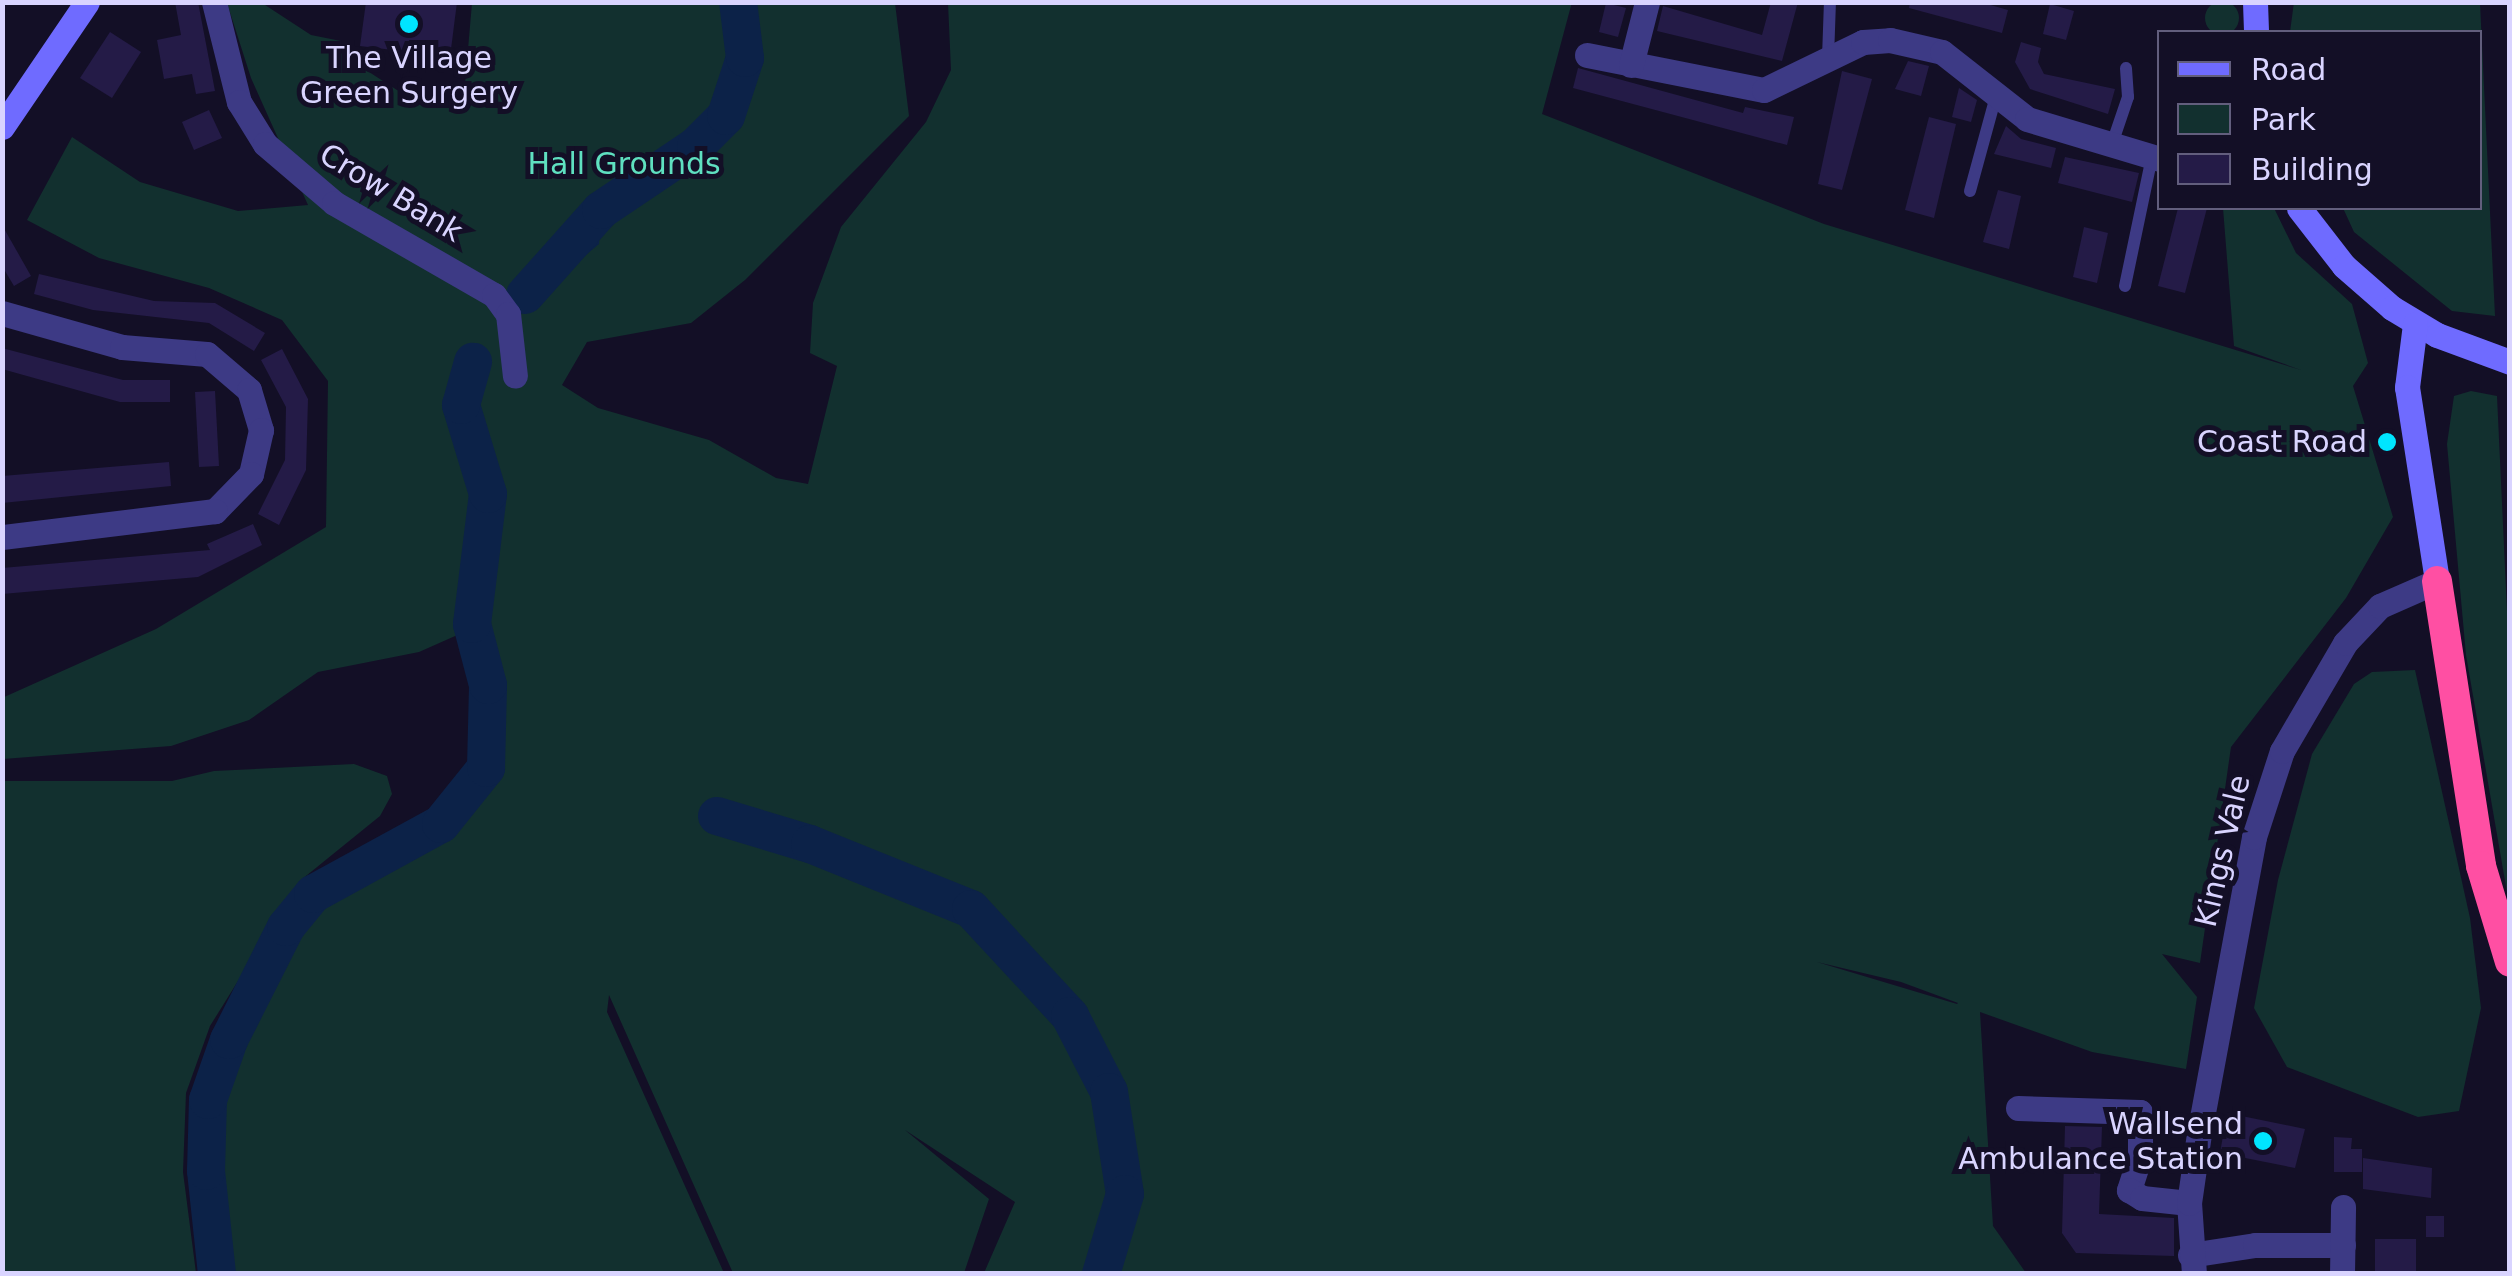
<!DOCTYPE html>
<style>
body{margin:0}
#map{position:relative;width:2512px;height:1276px;overflow:hidden;background:#130f26;font-family:"DejaVu Sans",sans-serif}
div>[style]{position:absolute}
.green>*{inset:0;background:#12302f}
.round{border-radius:50%}
.water>*{inset:0;background:#0c2248}
.river>*{height:38px;margin:-19px;padding:0 19px;transform-origin:19px;border-radius:19px;background:#0c2248}
.building>*{inset:0;background:#241b47}
.lane>*{height:12px;margin:-6px;padding:0 6px;transform-origin:6px;border-radius:6px;background:#3d3a85}
.street>*{height:25px;margin:-12.5px;padding:0 12.5px;transform-origin:12.5px;border-radius:12.5px;background:#3d3a85}
.secondary>*{height:25px;margin:-12.5px;padding:0 12.5px;transform-origin:12.5px;border-radius:12.5px;background:#6f6bff}
.highway>*{height:30px;margin:-15px;padding:0 15px;transform-origin:15px;border-radius:15px;background:#ff4fa3}
.dots>*{width:28px;height:28px;translate:-50% -50%;box-sizing:border-box;border:5px solid #130f26;border-radius:50%}
span{translate:-50% -50%;white-space:nowrap;text-align:center;line-height:1.15;-webkit-text-stroke:10px #130f26;paint-order:stroke}
.poi-label{font-size:30px;color:#d9d4ff}
.right{translate:-100% -50%;text-align:right}
.park-label{font-size:30px;color:#5fe0c0}
.street-label{font-size:30px;color:#d9d4ff}
.frame{position:absolute;inset:0;border:5px solid #d9d4ff;pointer-events:none}
.legend{position:absolute;left:2157px;top:30px;width:325px;height:180px;box-sizing:border-box;background:#130f26;border:2px solid #625e7d;margin:0;padding:12px 18px;list-style:none;font-size:30px;color:#d9d4ff}
.legend li{display:flex;align-items:center;gap:20px;height:50px}
.legend b{width:50px;border:2px solid #625e7d}
</style>
<div id="map">
<div class="green">
<i class="round" style="left:2205px;top:1px;width:34px;height:34px"></i>
<i style="clip-path:polygon(evenodd,1572px 2px,1542px 114px,1824px 224px,2301px 370px,2234px 346px,2223px 208px,2274px 208px,2296px 253px,2352px 304px,2368px 363px,2353px 386px,2393px 517px,2346px 598px,2231px 747px,2200px 963px,2162px 954px,2197px 997px,2186px 1069px,2092px 1052px,1980px 1012px,1993px 1226px,2026px 1273px,984px 1273px,1015px 1202px,905px 1130px,989px 1199px,964px 1273px,733px 1273px,609px 995px,607px 1012px,724px 1273px,224px 1273px,215px 1147px,225px 1072px,292px 937px,316px 903px,426px 848px,461px 821px,492px 778px,498px 710px,489px 621px,419px 652px,318px 672px,249px 720px,171px 746px,3px 759px,2px 698px,156px 629px,326px 527px,328px 381px,282px 320px,209px 288px,99px 258px,27px 220px,72px 137px,140px 182px,238px 211px,308px 205px,251px 78px,227px 3px,262px 3px,311px 35px,346px 42px,352px 61px,414px 101px,465px 84px,472px 3px,895px 3px,909px 116px,745px 280px,691px 323px,587px 342px,562px 385px,598px 408px,709px 440px,776px 478px,808px 484px,837px 366px,810px 353px,813px 303px,841px 227px,926px 122px,951px 70px,948px 3px,1572px 2px,1817px 962px,1901px 982px,1958px 1003px,1957px 1004px,1817px 962px)"></i>
<i style="clip-path:polygon(2294px 2px,2480px 3px,2495px 316px,2452px 311px,2354px 232px,2343px 208px,2480px 208px,2480px 32px,2290px 32px)"></i>
<i style="clip-path:polygon(2471px 391px,2497px 396px,2509px 654px,2509px 904px,2466px 655px,2447px 444px,2454px 396px)"></i>
<i style="clip-path:polygon(2415px 670px,2470px 918px,2481px 1008px,2459px 1111px,2418px 1117px,2287px 1067px,2254px 1008px,2278px 880px,2312px 754px,2354px 684px,2372px 672px)"></i>
<i style="clip-path:polygon(354px 764px,387px 776px,392px 794px,380px 816px,301px 880px,210px 1026px,186px 1093px,183px 1172px,196px 1273px,3px 1273px,3px 781px,172px 781px,214px 771px)"></i>
</div>
<div class="water">
<i style="clip-path:polygon(601px 210px,599px 244px,531px 301px,519px 289px,550px 241px)"></i>
</div>
<div class="river">
<i style="left:525px;top:295px;width:114px;rotate:-48.2deg"></i>
<i style="left:601px;top:210px;width:115px;rotate:-34deg"></i>
<i style="left:696px;top:146px;width:42px;rotate:-45deg"></i>
<i style="left:726px;top:116px;width:61px;rotate:-71.9deg"></i>
<i style="left:745px;top:58px;width:56px;rotate:-97.1deg"></i>
<i style="left:717px;top:816px;width:97px;rotate:16.8deg"></i>
<i style="left:810px;top:844px;width:174px;rotate:22deg"></i>
<i style="left:971px;top:909px;width:146px;rotate:47.2deg"></i>
<i style="left:1070px;top:1016px;width:85px;rotate:62.8deg"></i>
<i style="left:1109px;top:1092px;width:103px;rotate:81.1deg"></i>
<i style="left:1125px;top:1194px;width:84px;rotate:106.7deg"></i>
<i style="left:217px;top:1274px;width:104px;rotate:-96.1deg"></i>
<i style="left:206px;top:1171px;width:71px;rotate:-88.4deg"></i>
<i style="left:208px;top:1100px;width:64px;rotate:-70.7deg"></i>
<i style="left:229px;top:1040px;width:127px;rotate:-63.2deg"></i>
<i style="left:286px;top:927px;width:43px;rotate:-50.7deg"></i>
<i style="left:313px;top:894px;width:146px;rotate:-28.7deg"></i>
<i style="left:441px;top:824px;width:72px;rotate:-51.2deg"></i>
<i style="left:486px;top:768px;width:83px;rotate:-88.6deg"></i>
<i style="left:488px;top:685px;width:63px;rotate:-104.7deg"></i>
<i style="left:472px;top:624px;width:131px;rotate:-83deg"></i>
<i style="left:488px;top:494px;width:93px;rotate:-106.9deg"></i>
<i style="left:461px;top:405px;width:45px;rotate:-74.4deg"></i>
</div>
<div class="building">
<i style="clip-path:polygon(175px 2px,198px 2px,215px 91px,196px 94px,192px 74px,164px 79px,157px 40px,181px 35px)"></i>
<i style="clip-path:polygon(366px 2px,457px 2px,450px 57px,360px 46px)"></i>
<i style="clip-path:polygon(1771px 2px,1798px 2px,1782px 61px,1657px 31px,1663px 6px,1762px 35px)"></i>
<i style="clip-path:polygon(1910px 2px,1980px 2px,2008px 10px,2002px 33px,1909px 8px)"></i>
<i style="clip-path:polygon(1606px 3px,1626px 8px,1618px 37px,1599px 32px)"></i>
<i style="clip-path:polygon(2050px 4px,2074px 11px,2066px 40px,2043px 34px)"></i>
<i style="clip-path:polygon(110px 32px,141px 52px,112px 98px,80px 78px)"></i>
<i style="clip-path:polygon(2021px 42px,2041px 48px,2038px 62px,2044px 74px,2115px 89px,2108px 114px,2030px 89px,2015px 62px)"></i>
<i style="clip-path:polygon(1908px 61px,1929px 66px,1921px 96px,1895px 89px)"></i>
<i style="clip-path:polygon(1578px 68px,1743px 113px,1745px 107px,1794px 117px,1787px 145px,1573px 88px)"></i>
<i style="clip-path:polygon(1842px 71px,1872px 79px,1842px 190px,1818px 184px)"></i>
<i style="clip-path:polygon(1959px 88px,1977px 100px,1971px 122px,1952px 117px)"></i>
<i style="clip-path:polygon(209px 110px,222px 138px,194px 150px,182px 122px)"></i>
<i style="clip-path:polygon(1929px 117px,1956px 124px,1934px 218px,1905px 210px)"></i>
<i style="clip-path:polygon(2006px 126px,2021px 139px,2056px 148px,2051px 168px,1994px 154px)"></i>
<i style="clip-path:polygon(2065px 157px,2139px 173px,2132px 202px,2058px 183px)"></i>
<i style="clip-path:polygon(1998px 190px,2021px 196px,2009px 249px,1983px 242px)"></i>
<i style="clip-path:polygon(2178px 208px,2207px 208px,2185px 293px,2158px 286px)"></i>
<i style="clip-path:polygon(2px 225px,31px 276px,14px 286px,2px 266px)"></i>
<i style="clip-path:polygon(2084px 227px,2108px 233px,2097px 283px,2073px 277px)"></i>
<i style="clip-path:polygon(39px 274px,154px 301px,215px 303px,265px 333px,254px 351px,209px 323px,93px 310px,34px 294px)"></i>
<i style="clip-path:polygon(2px 348px,123px 380px,170px 380px,170px 402px,120px 402px,2px 369px)"></i>
<i style="clip-path:polygon(282px 349px,308px 399px,306px 470px,279px 525px,258px 514px,285px 460px,286px 407px,261px 360px)"></i>
<i style="clip-path:polygon(215px 391px,219px 466px,199px 467px,195px 392px)"></i>
<i style="clip-path:polygon(169px 462px,171px 486px,2px 503px,2px 476px)"></i>
<i style="clip-path:polygon(253px 524px,262px 545px,198px 577px,2px 594px,2px 568px,210px 550px,207px 544px)"></i>
<i style="clip-path:polygon(2227px 1113px,2305px 1129px,2295px 1168px,2220px 1153px)"></i>
<i style="clip-path:polygon(2065px 1126px,2102px 1127px,2099px 1214px,2174px 1218px,2174px 1256px,2076px 1253px,2062px 1233px)"></i>
<i style="clip-path:polygon(2334px 1137px,2352px 1138px,2351px 1149px,2362px 1149px,2362px 1172px,2334px 1172px)"></i>
<i style="clip-path:polygon(2363px 1158px,2432px 1168px,2431px 1198px,2363px 1189px)"></i>
<i style="clip-path:polygon(2426px 1216px,2444px 1216px,2444px 1237px,2426px 1237px)"></i>
<i style="clip-path:polygon(2375px 1239px,2416px 1239px,2416px 1274px,2375px 1273px)"></i>
</div>
<div class="lane">
<i style="left:1828px;top:58px;width:56px;rotate:-88deg"></i>
<i style="left:2112px;top:144px;width:50px;rotate:-71.2deg"></i>
<i style="left:2128px;top:97px;width:29px;rotate:-94deg"></i>
<i style="left:1970px;top:191px;width:98px;rotate:-74.7deg"></i>
<i style="left:2125px;top:286px;width:132px;rotate:-78.2deg"></i>
</div>
<div class="street">
<i style="left:214px;top:2px;width:103px;rotate:76deg"></i>
<i style="left:239px;top:102px;width:49px;rotate:58.2deg"></i>
<i style="left:265px;top:144px;width:91px;rotate:40.5deg"></i>
<i style="left:334px;top:203px;width:185px;rotate:29.9deg"></i>
<i style="left:494px;top:295px;width:24px;rotate:54deg"></i>
<i style="left:508px;top:314px;width:62px;rotate:83.6deg"></i>
<i style="left:1587px;top:55px;width:180px;rotate:11.2deg"></i>
<i style="left:1764px;top:90px;width:110px;rotate:-25.9deg"></i>
<i style="left:1863px;top:42px;width:27px;rotate:-4deg"></i>
<i style="left:1890px;top:40px;width:53px;rotate:13deg"></i>
<i style="left:1942px;top:52px;width:108px;rotate:38.2deg"></i>
<i style="left:2027px;top:119px;width:139px;rotate:16.7deg"></i>
<i style="left:1631px;top:65px;width:65px;rotate:-75.7deg"></i>
<i style="left:2px;top:313px;width:125px;rotate:15.8deg"></i>
<i style="left:122px;top:347px;width:85px;rotate:4.7deg"></i>
<i style="left:207px;top:354px;width:55px;rotate:40.6deg"></i>
<i style="left:249px;top:390px;width:42px;rotate:73.3deg"></i>
<i style="left:261px;top:430px;width:45px;rotate:102.8deg"></i>
<i style="left:251px;top:474px;width:52px;rotate:134.2deg"></i>
<i style="left:215px;top:511px;width:215px;rotate:173deg"></i>
<i style="left:2018px;top:1108px;width:122px;rotate:1.9deg"></i>
<i style="left:2140px;top:1112px;width:44px;rotate:90deg"></i>
<i style="left:2140px;top:1156px;width:36px;rotate:108deg"></i>
<i style="left:2129px;top:1190px;width:15px;rotate:32deg"></i>
<i style="left:2142px;top:1198px;width:47px;rotate:6.1deg"></i>
<i style="left:2190px;top:1255px;width:66px;rotate:-8.7deg"></i>
<i style="left:2255px;top:1245px;width:88px"></i>
<i style="left:2194px;top:1274px;width:71px;rotate:-94deg"></i>
<i style="left:2189px;top:1203px;width:70px;rotate:-81.8deg"></i>
<i style="left:2199px;top:1134px;width:302px;rotate:-79.5deg"></i>
<i style="left:2254px;top:837px;width:90px;rotate:-72deg"></i>
<i style="left:2282px;top:751px;width:125px;rotate:-59.7deg"></i>
<i style="left:2345px;top:643px;width:51px;rotate:-46.6deg"></i>
<i style="left:2380px;top:606px;width:62px;rotate:-23.7deg"></i>
<i style="left:2342px;top:1274px;width:67px;rotate:-89.1deg"></i>
</div>
<div class="secondary">
<i style="left:2255px;top:2px;width:30px;rotate:88deg"></i>
<i style="left:2px;top:127px;width:151px;rotate:-55.8deg"></i>
<i style="left:2299px;top:208px;width:73px;rotate:52.2deg"></i>
<i style="left:2344px;top:266px;width:64px;rotate:41.2deg"></i>
<i style="left:2392px;top:308px;width:52px;rotate:31deg"></i>
<i style="left:2437px;top:335px;width:78px;rotate:20.3deg"></i>
<i style="left:2415px;top:324px;width:64px;rotate:97.2deg"></i>
<i style="left:2407px;top:387px;width:196px;rotate:81.2deg"></i>
</div>
<div class="highway">
<i style="left:2437px;top:581px;width:288px;rotate:81.2deg"></i>
<i style="left:2481px;top:866px;width:100px;rotate:73.2deg"></i>
</div>
<div class="dots">
<i style="left:409px;top:24px;background:#00e5ff"></i>
<i style="left:2387px;top:442px;background:#00e5ff"></i>
<i style="left:2263px;top:1141px;background:#00e5ff"></i>
</div>
<div class="poi-label">
<span style="left:409px;top:75px">The Village<br>Green Surgery</span>
<span class="right" style="left:2367px;top:442px">Coast Road</span>
<span class="right" style="left:2243px;top:1141px">Wallsend<br>Ambulance Station</span>
</div>
<div class="park-label">
<span style="left:624px;top:164px">Hall Grounds</span>
</div>
<div class="street-label">
<span style="left:391px;top:193px;rotate:31deg">Crow Bank</span>
<span style="left:2223px;top:851px;rotate:-77deg">Kings Vale</span>
</div>
<div class="frame"></div>
<ul class="legend">
<li><b style="height:12px;background:#6f6bff"></b>Road</li>
<li><b style="height:28px;background:#12302f"></b>Park</li>
<li><b style="height:28px;background:#241b47"></b>Building</li>
</ul>
</div>
